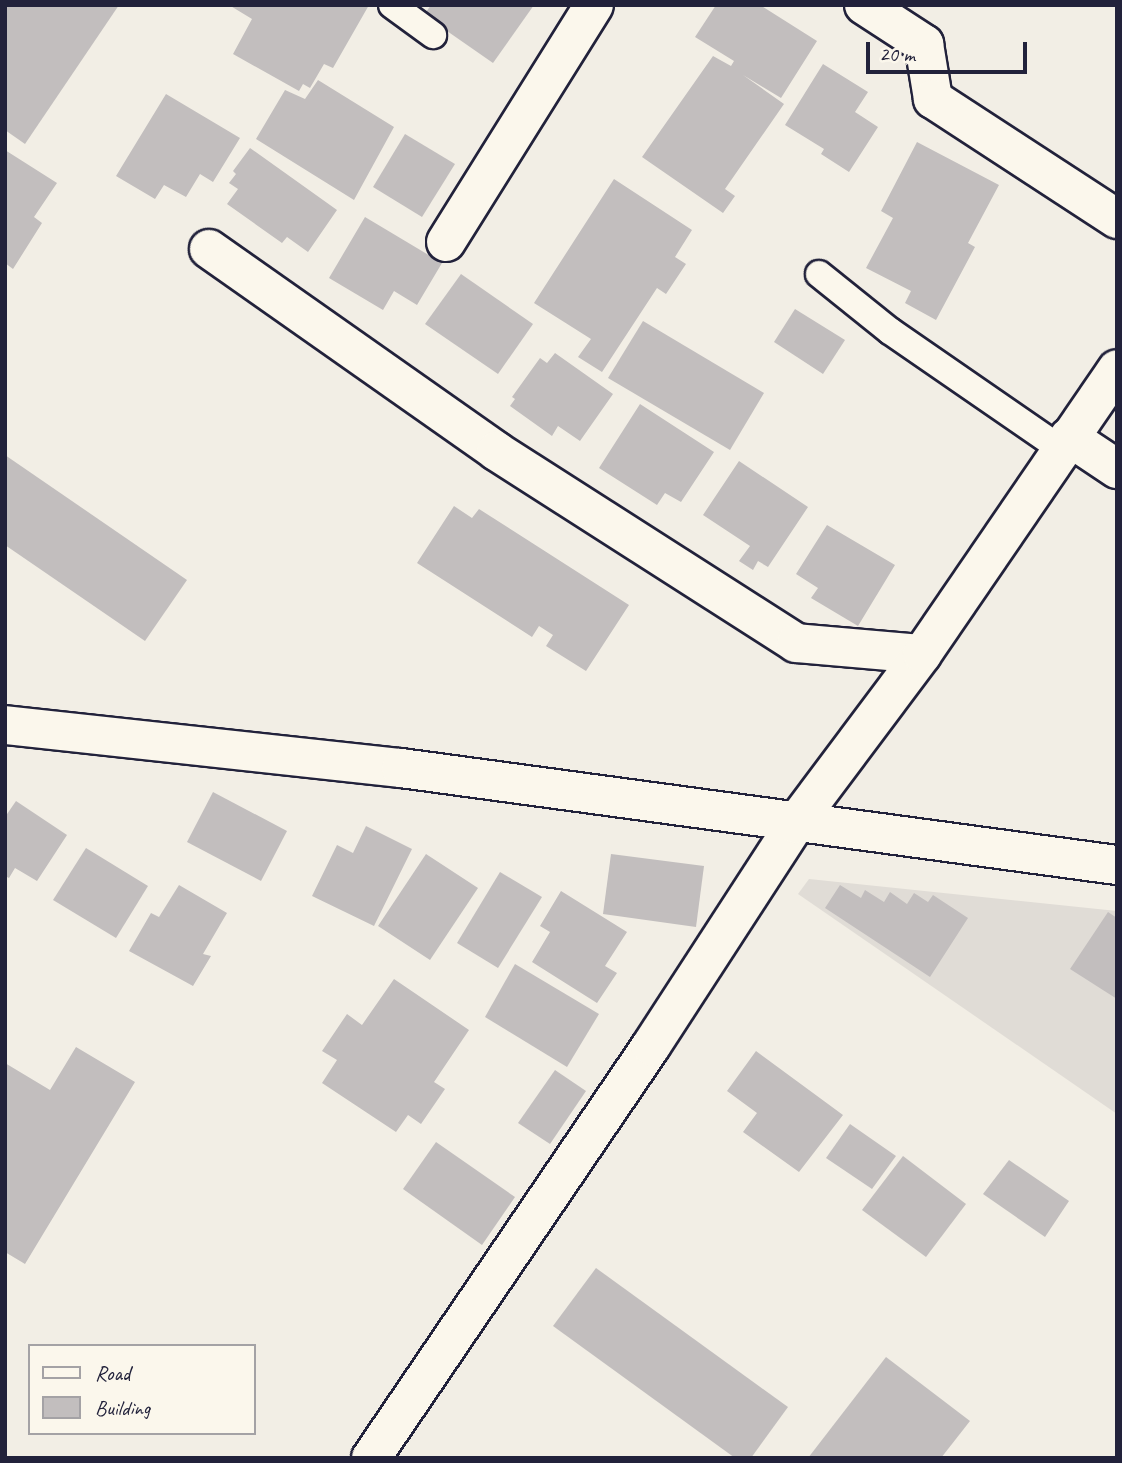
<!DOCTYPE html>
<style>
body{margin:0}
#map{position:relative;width:1122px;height:1463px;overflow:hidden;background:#f2eee5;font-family:Caveat,sans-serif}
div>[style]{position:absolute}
.built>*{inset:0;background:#e0dcd6}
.building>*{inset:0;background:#c2bebe}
.roads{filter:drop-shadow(2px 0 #22223b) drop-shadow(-2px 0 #22223b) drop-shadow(0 2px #22223b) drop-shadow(0 -2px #22223b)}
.service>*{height:26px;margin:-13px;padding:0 13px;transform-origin:13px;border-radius:13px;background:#fbf7ec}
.minor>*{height:38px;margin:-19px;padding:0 19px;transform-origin:19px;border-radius:19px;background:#fbf7ec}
.tertiary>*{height:38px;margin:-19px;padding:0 19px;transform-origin:19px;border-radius:19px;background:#fbf7ec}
span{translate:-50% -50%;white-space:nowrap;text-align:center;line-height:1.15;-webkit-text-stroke:5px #fbf7ec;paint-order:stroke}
.frame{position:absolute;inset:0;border:7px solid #22223b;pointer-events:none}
.legend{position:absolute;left:28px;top:1344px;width:228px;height:91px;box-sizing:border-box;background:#fbf7ec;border:2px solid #a4a2a5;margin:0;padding:9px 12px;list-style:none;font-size:21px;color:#22223b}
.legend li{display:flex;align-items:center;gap:14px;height:35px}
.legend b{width:35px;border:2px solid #a4a2a5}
.scale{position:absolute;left:866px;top:42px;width:161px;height:32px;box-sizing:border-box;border:4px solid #22223b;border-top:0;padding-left:9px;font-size:21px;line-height:24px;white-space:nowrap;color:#22223b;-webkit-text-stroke:5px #fbf7ec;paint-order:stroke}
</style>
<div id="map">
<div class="built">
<i style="clip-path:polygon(809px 879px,1117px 911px,1117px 1114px,798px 894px)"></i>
</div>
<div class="building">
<i style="clip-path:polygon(5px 5px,119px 5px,25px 144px,5px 130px)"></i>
<i style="clip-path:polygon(229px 5px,369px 5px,333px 68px,324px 64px,310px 88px,303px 84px,299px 91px,233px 54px,252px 19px)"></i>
<i style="clip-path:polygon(431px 5px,534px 5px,493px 63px,424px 15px)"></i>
<i style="clip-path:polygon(716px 5px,760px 5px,817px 41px,781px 98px,743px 75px,784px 104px,725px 189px,735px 196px,723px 213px,642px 157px,713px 56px,731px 66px,734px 61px,695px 37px)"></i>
<i style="clip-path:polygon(823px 64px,868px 92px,855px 112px,878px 127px,849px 172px,821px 154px,824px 149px,785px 125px)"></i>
<i style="clip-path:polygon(318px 80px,394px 127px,354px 200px,256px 139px,285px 90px,305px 99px)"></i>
<i style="clip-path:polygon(166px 94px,240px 138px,213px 182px,200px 174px,186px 197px,164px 185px,155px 199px,116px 176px)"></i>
<i style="clip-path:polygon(405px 134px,455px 164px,422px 217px,373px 187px)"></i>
<i style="clip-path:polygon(917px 142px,999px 185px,968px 243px,975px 247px,936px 320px,905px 303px,911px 291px,866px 268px,893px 218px,881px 211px)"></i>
<i style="clip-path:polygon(250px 148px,337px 210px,308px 252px,287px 237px,282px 243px,227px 204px,238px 189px,229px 183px,236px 174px,233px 171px)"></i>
<i style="clip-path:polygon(5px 150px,57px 183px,34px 217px,42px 223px,13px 269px,5px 263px)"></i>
<i style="clip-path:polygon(614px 179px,692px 230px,675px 257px,686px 264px,666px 294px,657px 288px,602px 372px,578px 357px,591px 339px,534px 303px)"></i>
<i style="clip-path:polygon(365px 217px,442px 263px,417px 305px,394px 291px,383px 310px,329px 278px)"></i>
<i style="clip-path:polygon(461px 274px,533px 324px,498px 374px,425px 324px)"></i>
<i style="clip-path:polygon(795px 309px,845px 340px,823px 374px,774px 342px)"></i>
<i style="clip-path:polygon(643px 321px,764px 393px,730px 450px,608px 378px)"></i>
<i style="clip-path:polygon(555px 353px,613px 394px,580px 441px,558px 426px,552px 436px,510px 406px,515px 399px,512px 397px,540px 358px,547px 363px)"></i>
<i style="clip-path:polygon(640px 404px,714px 452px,681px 502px,665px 493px,657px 505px,599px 468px)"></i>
<i style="clip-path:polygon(5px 455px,187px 580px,145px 641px,5px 545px)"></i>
<i style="clip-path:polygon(739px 461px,808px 507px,768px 567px,758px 561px,753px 570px,739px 561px,750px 546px,703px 515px)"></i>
<i style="clip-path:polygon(454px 506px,472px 518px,479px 509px,629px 605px,586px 671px,546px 646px,553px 635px,539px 626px,532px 637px,417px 563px)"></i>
<i style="clip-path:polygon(827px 525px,895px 565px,858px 626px,811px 598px,818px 588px,796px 574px)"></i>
<i style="clip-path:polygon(213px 792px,287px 831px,261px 881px,187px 842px)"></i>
<i style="clip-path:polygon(16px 801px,67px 835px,37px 881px,15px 868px,9px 878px,5px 876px,5px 817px)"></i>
<i style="clip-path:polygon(366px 826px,412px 849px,374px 926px,312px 896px,337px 845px,353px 853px)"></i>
<i style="clip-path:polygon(86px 848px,148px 886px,116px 938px,53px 900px)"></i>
<i style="clip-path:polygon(426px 854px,478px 888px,430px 960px,378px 926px)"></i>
<i style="clip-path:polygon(611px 854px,704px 866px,696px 927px,603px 914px)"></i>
<i style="clip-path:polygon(500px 872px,542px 897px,498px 968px,457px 943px)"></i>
<i style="clip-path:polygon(179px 885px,227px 913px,203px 954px,211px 956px,193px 986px,129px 951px,151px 913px,159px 917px)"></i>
<i style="clip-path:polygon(840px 885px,861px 898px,865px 890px,884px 902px,890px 892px,907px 904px,914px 893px,928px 902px,933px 895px,968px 918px,930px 977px,825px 908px)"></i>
<i style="clip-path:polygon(561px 891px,627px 932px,605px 966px,617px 973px,597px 1003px,532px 962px,550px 932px,540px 926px)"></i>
<i style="clip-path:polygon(1108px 912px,1117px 918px,1117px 999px,1070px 969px)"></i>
<i style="clip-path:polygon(515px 964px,599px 1014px,567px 1067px,485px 1017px)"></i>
<i style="clip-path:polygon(394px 979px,469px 1030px,434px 1082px,445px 1089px,421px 1124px,408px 1115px,396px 1132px,322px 1083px,337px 1060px,322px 1051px,347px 1014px,362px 1025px)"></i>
<i style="clip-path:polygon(76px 1047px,135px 1082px,25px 1264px,5px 1252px,5px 1063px,50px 1090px)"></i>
<i style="clip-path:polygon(756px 1051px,843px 1115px,799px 1172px,743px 1132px,757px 1113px,727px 1091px)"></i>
<i style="clip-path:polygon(555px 1070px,586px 1091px,550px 1144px,518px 1123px)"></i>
<i style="clip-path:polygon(850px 1124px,896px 1156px,872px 1189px,826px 1158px)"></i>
<i style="clip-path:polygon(436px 1142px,515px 1197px,482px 1245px,403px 1189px)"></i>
<i style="clip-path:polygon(903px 1156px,966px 1204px,926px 1257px,862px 1210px)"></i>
<i style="clip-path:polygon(1009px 1160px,1069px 1201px,1045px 1237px,983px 1194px)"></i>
<i style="clip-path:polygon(596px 1268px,788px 1407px,751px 1458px,735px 1458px,553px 1326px)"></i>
<i style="clip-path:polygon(886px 1357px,970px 1421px,941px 1458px,808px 1458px)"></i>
</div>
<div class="roads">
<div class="service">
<i style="left:392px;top:5px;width:51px;rotate:36.2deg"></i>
<i style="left:819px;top:274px;width:91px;rotate:38.8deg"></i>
<i style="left:890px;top:331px;width:208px;rotate:34.6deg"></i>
</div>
<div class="minor">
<i style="left:864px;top:5px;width:72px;rotate:33deg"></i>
<i style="left:924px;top:44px;width:56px;rotate:80.7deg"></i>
<i style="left:933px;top:99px;width:220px;rotate:33.1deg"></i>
<i style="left:446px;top:242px;width:279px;rotate:-58deg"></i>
<i style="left:209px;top:249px;width:351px;rotate:35.1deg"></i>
<i style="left:496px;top:451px;width:356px;rotate:32.6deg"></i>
<i style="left:796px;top:643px;width:126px;rotate:5deg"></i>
<i style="left:1069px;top:437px;width:58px;rotate:33.7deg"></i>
<i style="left:371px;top:1458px;width:498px;rotate:-55.8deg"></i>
<i style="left:651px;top:1046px;width:265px;rotate:-57deg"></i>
<i style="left:795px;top:824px;width:212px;rotate:-53.2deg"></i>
<i style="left:922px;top:654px;width:345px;rotate:-55.6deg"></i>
</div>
<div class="tertiary">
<i style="left:5px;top:725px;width:398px;rotate:6.2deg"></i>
<i style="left:401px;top:768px;width:723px;rotate:7.72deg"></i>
</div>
</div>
<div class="frame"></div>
<ul class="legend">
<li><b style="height:9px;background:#fbf7ec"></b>Road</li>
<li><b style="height:19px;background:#c2bebe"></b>Building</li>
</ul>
<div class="scale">20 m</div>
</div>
